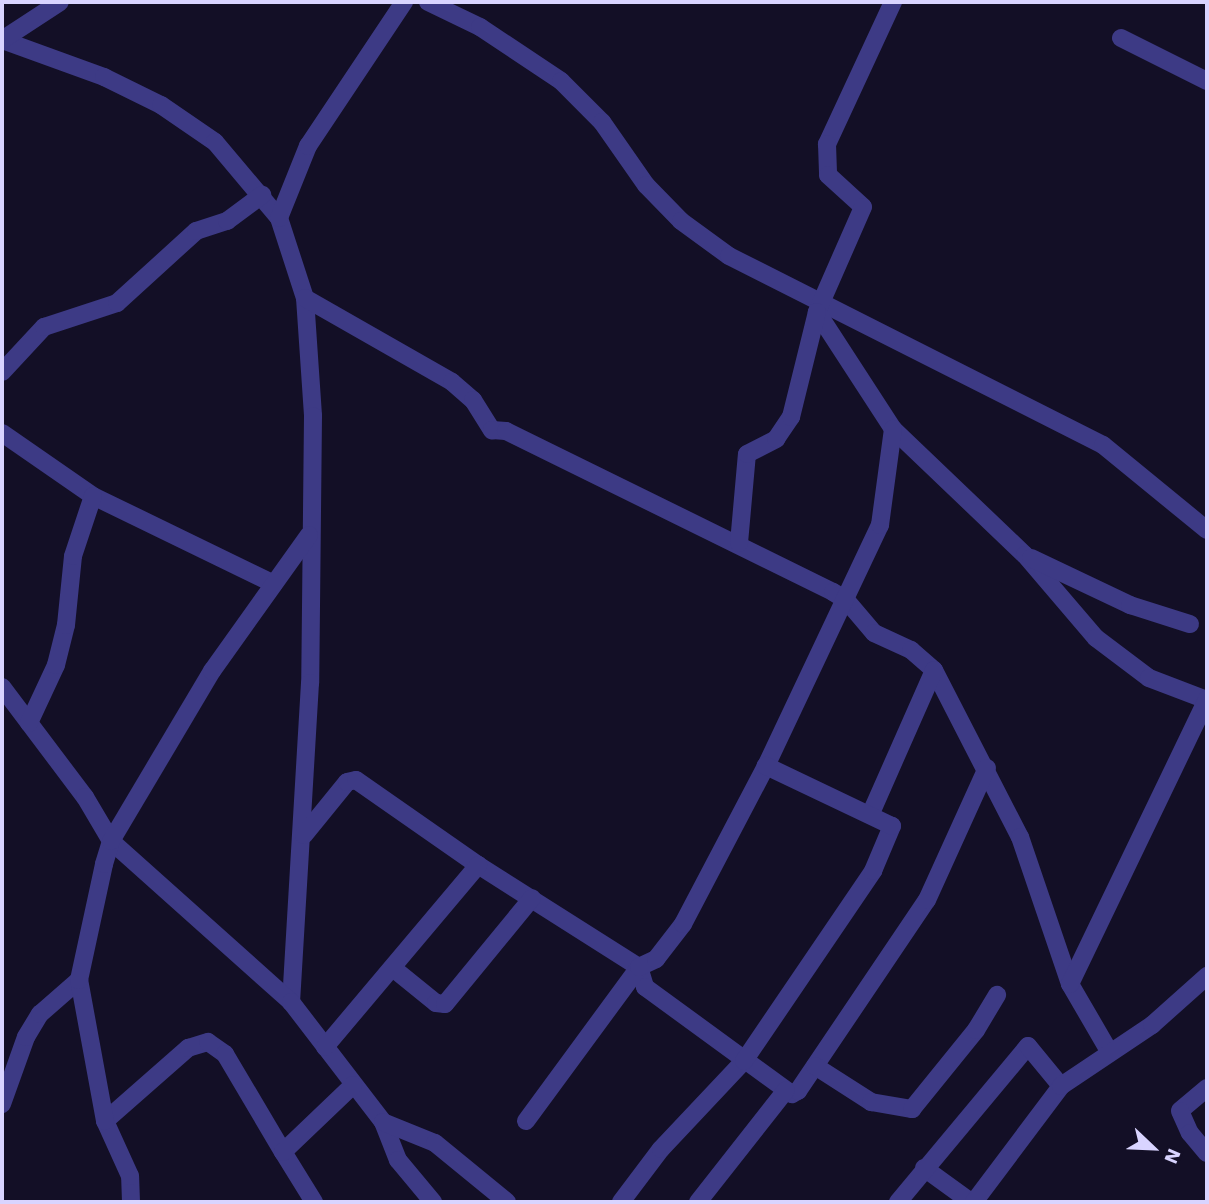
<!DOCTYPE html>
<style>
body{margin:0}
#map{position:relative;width:1209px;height:1204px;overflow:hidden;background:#130f26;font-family:"Work Sans",sans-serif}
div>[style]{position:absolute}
.minor>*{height:18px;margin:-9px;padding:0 9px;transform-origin:9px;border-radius:9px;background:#3d3a85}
span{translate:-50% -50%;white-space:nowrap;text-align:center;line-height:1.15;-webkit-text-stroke:7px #130f26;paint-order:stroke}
.frame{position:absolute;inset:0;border:4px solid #d9d4ff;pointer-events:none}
.north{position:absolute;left:1118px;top:1113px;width:70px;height:70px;-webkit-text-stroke:5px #130f26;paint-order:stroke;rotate:113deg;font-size:19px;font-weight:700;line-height:28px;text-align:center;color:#d9d4ff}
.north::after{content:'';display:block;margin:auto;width:24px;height:32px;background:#d9d4ff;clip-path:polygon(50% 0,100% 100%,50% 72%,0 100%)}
</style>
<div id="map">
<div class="minor">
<i style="left:428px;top:2px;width:58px;rotate:25.7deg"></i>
<i style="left:480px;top:27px;width:97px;rotate:33.7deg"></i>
<i style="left:561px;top:81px;width:58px;rotate:45deg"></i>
<i style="left:602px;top:122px;width:77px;rotate:55.1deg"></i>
<i style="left:646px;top:185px;width:50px;rotate:45.8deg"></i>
<i style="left:681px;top:221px;width:59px;rotate:36.1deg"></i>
<i style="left:729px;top:256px;width:419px;rotate:26.8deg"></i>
<i style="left:1103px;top:445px;width:134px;rotate:39.3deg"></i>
<i style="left:893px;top:2px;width:157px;rotate:114.9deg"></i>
<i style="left:827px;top:144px;width:31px;rotate:88deg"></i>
<i style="left:828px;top:175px;width:47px;rotate:42.4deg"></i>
<i style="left:863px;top:207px;width:115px;rotate:113.7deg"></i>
<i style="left:817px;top:312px;width:140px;rotate:57deg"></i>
<i style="left:893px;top:429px;width:182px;rotate:43.7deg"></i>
<i style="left:1025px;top:555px;width:109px;rotate:49.5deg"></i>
<i style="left:1096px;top:638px;width:66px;rotate:37deg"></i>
<i style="left:1149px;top:678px;width:62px;rotate:20.8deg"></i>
<i style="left:1121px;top:38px;width:96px;rotate:26.6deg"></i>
<i style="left:2px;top:40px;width:109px;rotate:19.9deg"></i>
<i style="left:104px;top:77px;width:64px;rotate:26.2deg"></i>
<i style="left:161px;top:105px;width:65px;rotate:34.4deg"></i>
<i style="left:215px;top:142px;width:99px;rotate:49.9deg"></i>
<i style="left:279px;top:218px;width:84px;rotate:72deg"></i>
<i style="left:305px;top:298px;width:118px;rotate:86.1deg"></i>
<i style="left:313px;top:416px;width:267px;rotate:90.6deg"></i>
<i style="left:310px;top:683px;width:320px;rotate:93.4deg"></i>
<i style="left:2px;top:40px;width:69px;rotate:-33.2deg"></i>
<i style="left:279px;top:218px;width:78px;rotate:-68.1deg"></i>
<i style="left:308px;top:146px;width:173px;rotate:-56.3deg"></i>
<i style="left:305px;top:298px;width:169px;rotate:29.7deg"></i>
<i style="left:452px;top:382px;width:28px;rotate:41deg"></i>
<i style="left:473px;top:400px;width:36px;rotate:58deg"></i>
<i style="left:492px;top:430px;width:14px;rotate:4deg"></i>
<i style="left:506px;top:431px;width:364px;rotate:26.2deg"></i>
<i style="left:833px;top:592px;width:15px;rotate:32deg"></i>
<i style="left:846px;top:600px;width:43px;rotate:49.7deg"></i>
<i style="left:874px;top:633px;width:41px;rotate:24.7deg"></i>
<i style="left:911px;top:650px;width:30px;rotate:41deg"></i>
<i style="left:934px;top:670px;width:188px;rotate:62.8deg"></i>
<i style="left:1020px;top:837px;width:155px;rotate:71.2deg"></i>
<i style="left:1070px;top:984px;width:78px;rotate:59.8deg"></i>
<i style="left:2px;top:372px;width:62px;rotate:-47deg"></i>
<i style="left:44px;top:327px;width:77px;rotate:-18.2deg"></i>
<i style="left:117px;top:303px;width:107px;rotate:-42.3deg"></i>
<i style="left:196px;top:231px;width:33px;rotate:-18deg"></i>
<i style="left:227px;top:221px;width:44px;rotate:-36.6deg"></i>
<i style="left:2px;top:433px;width:111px;rotate:34.7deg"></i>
<i style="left:93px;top:496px;width:201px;rotate:25.9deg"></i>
<i style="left:739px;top:543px;width:89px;rotate:-84.9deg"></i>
<i style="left:747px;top:454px;width:33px;rotate:-27deg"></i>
<i style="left:776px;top:439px;width:27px;rotate:-56deg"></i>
<i style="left:791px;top:417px;width:108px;rotate:-76.1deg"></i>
<i style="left:1031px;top:558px;width:110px;rotate:25.4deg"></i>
<i style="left:1130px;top:605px;width:63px;rotate:17.6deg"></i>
<i style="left:2px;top:687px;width:138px;rotate:53deg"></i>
<i style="left:85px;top:797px;width:51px;rotate:59.4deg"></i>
<i style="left:111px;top:841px;width:241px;rotate:41.8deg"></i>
<i style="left:291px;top:1002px;width:151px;rotate:52.5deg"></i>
<i style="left:383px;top:1122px;width:41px;rotate:68.5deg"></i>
<i style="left:398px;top:1160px;width:55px;rotate:50.2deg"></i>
<i style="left:29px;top:723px;width:64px;rotate:-65deg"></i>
<i style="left:56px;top:665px;width:41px;rotate:-76deg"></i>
<i style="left:66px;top:625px;width:69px;rotate:-84.2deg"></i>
<i style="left:73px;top:556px;width:63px;rotate:-71.6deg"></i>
<i style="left:871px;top:813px;width:156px;rotate:-66.2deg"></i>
<i style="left:304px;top:835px;width:68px;rotate:-50.9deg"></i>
<i style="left:347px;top:782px;width:9px;rotate:-13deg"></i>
<i style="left:356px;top:780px;width:149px;rotate:34.9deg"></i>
<i style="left:478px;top:865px;width:191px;rotate:32.4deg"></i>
<i style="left:639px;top:967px;width:21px;rotate:73deg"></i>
<i style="left:645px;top:987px;width:182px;rotate:36.1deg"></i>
<i style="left:792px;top:1094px;width:7px;rotate:-27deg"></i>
<i style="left:798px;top:1091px;width:230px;rotate:-56deg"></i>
<i style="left:927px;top:900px;width:145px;rotate:-65.6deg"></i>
<i style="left:394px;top:969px;width:54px;rotate:39deg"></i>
<i style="left:436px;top:1003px;width:9px;rotate:6deg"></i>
<i style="left:445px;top:1004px;width:137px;rotate:-50.6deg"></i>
<i style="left:1070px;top:984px;width:316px;rotate:-64.3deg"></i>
<i style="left:325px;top:1047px;width:238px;rotate:-49.9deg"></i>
<i style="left:815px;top:1066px;width:67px;rotate:32.7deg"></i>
<i style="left:871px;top:1102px;width:42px;rotate:9.7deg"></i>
<i style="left:912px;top:1109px;width:102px;rotate:-51deg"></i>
<i style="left:976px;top:1030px;width:41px;rotate:-59deg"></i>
<i style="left:1207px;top:1088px;width:35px;rotate:140deg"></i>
<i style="left:1180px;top:1111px;width:24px;rotate:66deg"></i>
<i style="left:1190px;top:1133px;width:26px;rotate:50deg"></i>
<i style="left:2px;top:1104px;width:71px;rotate:-70.3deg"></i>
<i style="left:26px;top:1037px;width:27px;rotate:-59deg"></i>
<i style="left:40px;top:1014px;width:52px;rotate:-41.1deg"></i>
<i style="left:105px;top:1121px;width:111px;rotate:-41.3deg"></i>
<i style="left:188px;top:1048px;width:21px;rotate:-17deg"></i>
<i style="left:208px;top:1042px;width:21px;rotate:35deg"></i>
<i style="left:225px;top:1054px;width:114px;rotate:59.4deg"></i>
<i style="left:526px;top:1121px;width:191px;rotate:-53.7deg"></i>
<i style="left:639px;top:967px;width:19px;rotate:-25deg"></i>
<i style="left:656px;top:959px;width:44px;rotate:-52.4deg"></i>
<i style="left:683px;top:924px;width:178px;rotate:-62.3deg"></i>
<i style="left:766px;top:766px;width:267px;rotate:-64.7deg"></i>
<i style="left:880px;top:525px;width:97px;rotate:-82.3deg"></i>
<i style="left:383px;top:1122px;width:56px;rotate:22deg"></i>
<i style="left:435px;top:1143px;width:93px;rotate:39.3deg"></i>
<i style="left:924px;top:1168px;width:58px;rotate:35.9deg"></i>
<i style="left:131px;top:1202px;width:26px;rotate:-92deg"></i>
<i style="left:130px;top:1176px;width:60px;rotate:-114.4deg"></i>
<i style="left:105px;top:1121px;width:143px;rotate:-100.4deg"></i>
<i style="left:79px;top:980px;width:119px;rotate:-77.8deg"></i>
<i style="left:104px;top:864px;width:24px;rotate:-73deg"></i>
<i style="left:111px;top:841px;width:198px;rotate:-59.3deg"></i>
<i style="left:212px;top:671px;width:167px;rotate:-54.5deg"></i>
<i style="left:314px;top:1202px;width:59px;rotate:-121.8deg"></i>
<i style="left:283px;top:1152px;width:97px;rotate:-43.7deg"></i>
<i style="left:621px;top:1202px;width:66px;rotate:-53deg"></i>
<i style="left:661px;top:1149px;width:121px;rotate:-46.7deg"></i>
<i style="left:744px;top:1061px;width:230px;rotate:-55.8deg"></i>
<i style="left:873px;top:871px;width:49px;rotate:-67.1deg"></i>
<i style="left:892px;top:826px;width:140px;rotate:-154.5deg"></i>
<i style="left:698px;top:1202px;width:142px;rotate:-51.8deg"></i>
<i style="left:898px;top:1202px;width:203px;rotate:-50.2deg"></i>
<i style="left:1028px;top:1046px;width:52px;rotate:50.5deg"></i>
<i style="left:974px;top:1202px;width:145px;rotate:-53.1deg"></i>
<i style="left:1061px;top:1086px;width:110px;rotate:-33.8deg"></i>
<i style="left:1152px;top:1025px;width:74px;rotate:-41.7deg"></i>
</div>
<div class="frame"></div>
<div class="north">N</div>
</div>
